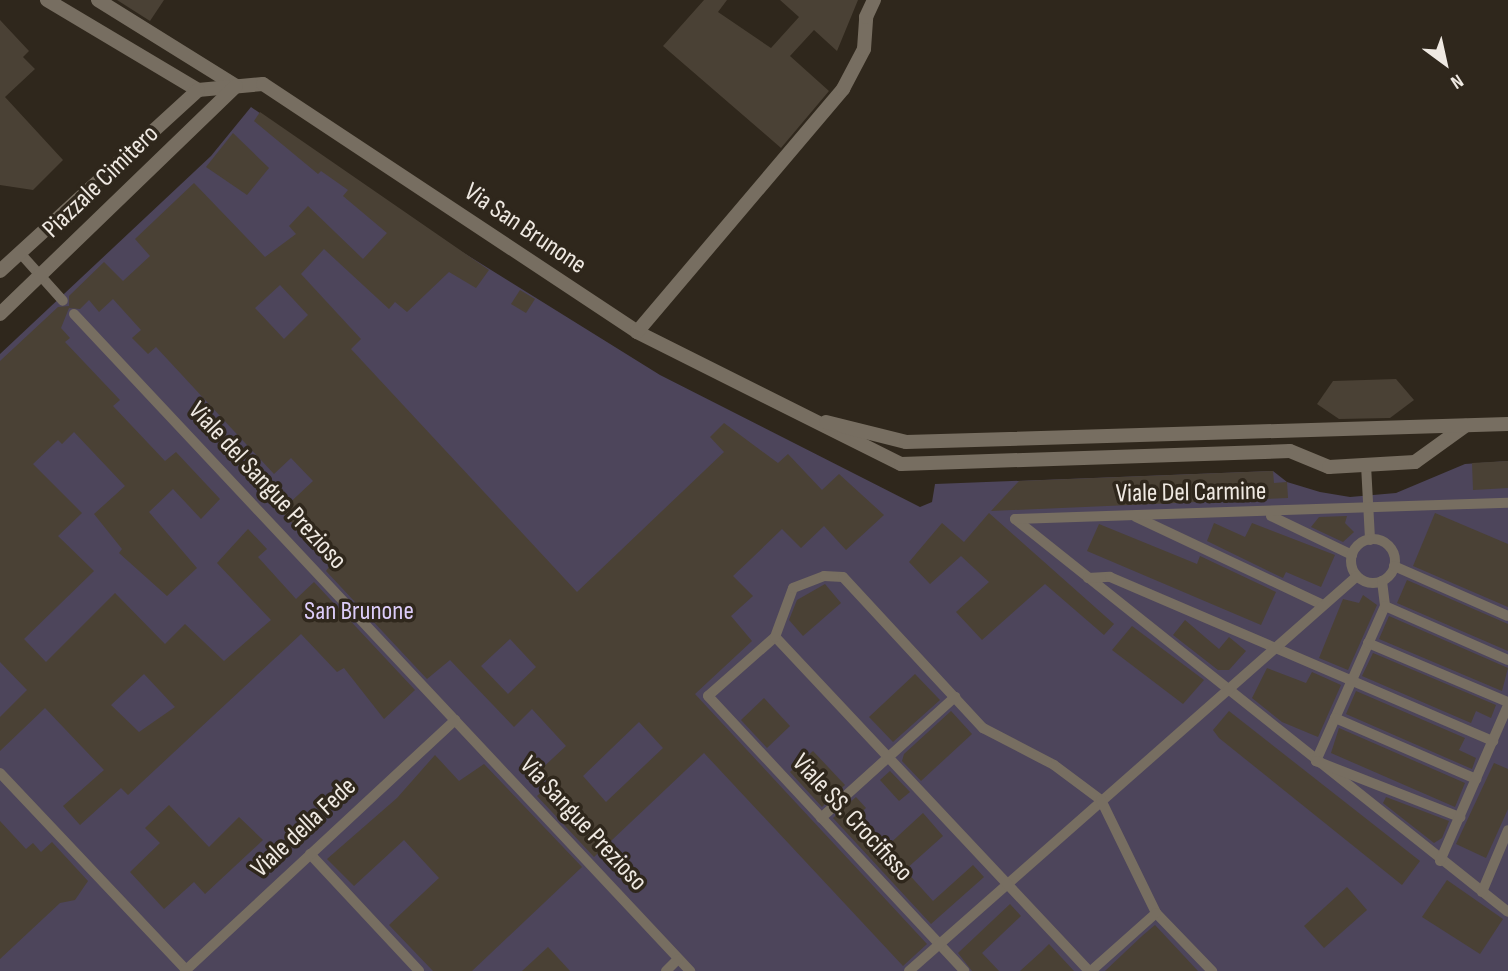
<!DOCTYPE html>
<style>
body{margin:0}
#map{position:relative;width:1508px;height:971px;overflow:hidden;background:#2f271c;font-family:"Sofia Sans Condensed",sans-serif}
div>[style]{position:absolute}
.green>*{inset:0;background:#4d455b}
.building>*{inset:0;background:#4a4135}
.lane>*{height:10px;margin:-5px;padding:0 5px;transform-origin:5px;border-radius:5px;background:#776e61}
.lane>.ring{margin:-5px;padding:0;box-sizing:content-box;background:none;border:10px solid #776e61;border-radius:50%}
.street>*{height:14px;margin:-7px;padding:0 7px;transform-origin:7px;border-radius:7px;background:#776e61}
span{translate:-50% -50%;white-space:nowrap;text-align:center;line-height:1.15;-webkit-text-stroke:7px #2f271c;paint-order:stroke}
.street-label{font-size:26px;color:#efe9e2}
.park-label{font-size:26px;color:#dcccf9}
.north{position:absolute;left:1410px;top:28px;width:70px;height:70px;-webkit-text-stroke:5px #2f271c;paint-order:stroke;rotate:147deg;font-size:19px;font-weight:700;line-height:28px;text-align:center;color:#efe9e2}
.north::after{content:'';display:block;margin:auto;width:24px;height:32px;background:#efe9e2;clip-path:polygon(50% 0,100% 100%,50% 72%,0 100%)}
</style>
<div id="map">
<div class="green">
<i style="clip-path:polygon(251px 107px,459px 250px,660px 375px,920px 507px,932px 502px,935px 484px,1273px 471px,1287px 482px,1320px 492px,1350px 497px,1396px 493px,1465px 464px,1508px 461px,1508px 971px,0 971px,0 354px,211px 156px)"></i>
</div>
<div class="building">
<i style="clip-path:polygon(117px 0,164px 0,150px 21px)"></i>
<i style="clip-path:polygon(704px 0,727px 0,718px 12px,771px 48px,799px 17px,780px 0,858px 0,837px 51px,814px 30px,790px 56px,829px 91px,781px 148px,663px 46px)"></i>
<i style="clip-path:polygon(0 20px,29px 51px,23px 57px,35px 69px,5px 97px,63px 160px,33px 190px,0 185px)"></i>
<i style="clip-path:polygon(evenodd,260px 112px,489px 270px,476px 288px,449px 272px,407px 312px,395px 302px,389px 309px,324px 249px,301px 274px,361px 339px,351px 349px,577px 592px,724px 452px,710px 437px,724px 423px,778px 463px,788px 454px,822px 490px,839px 474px,884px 515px,846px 550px,824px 526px,801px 548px,782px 529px,752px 558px,733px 576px,753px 596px,731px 616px,752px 641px,695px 694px,927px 944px,903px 966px,704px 753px,594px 857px,537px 796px,550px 784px,538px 772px,566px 746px,532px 709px,514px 727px,450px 660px,427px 679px,326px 571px,331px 564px,281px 511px,313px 481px,291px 458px,274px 474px,156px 347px,148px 354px,132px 338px,141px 330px,113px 299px,99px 312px,89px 300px,80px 309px,69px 308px,61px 328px,70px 338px,65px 342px,120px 400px,113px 406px,165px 461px,176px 452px,220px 499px,201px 519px,173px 489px,149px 512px,197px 568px,167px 596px,119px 553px,122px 549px,94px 514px,125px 486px,74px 432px,62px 444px,58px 440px,33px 464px,82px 513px,58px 536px,94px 571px,24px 639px,46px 662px,115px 593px,165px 644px,185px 624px,224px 661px,271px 620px,217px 563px,248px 529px,267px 549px,258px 557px,296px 599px,314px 582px,415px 690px,384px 719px,344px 668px,337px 672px,301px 634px,128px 795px,121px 788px,80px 825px,63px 806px,104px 770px,45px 708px,0 751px,0 717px,27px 690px,0 662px,0 361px,58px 307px,69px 306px,69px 296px,104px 262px,123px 281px,150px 256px,135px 239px,194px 183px,265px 257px,296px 234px,289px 226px,308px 206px,363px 259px,387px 233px,343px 196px,348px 190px,321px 171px,318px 174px,254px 121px,260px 112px,280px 285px,308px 315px,284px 339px,255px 308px,280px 285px,260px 112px,510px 639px,536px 667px,508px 694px,481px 666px,510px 639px,260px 112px,144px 674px,175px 707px,139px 732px,111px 705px,144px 674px,260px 112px,639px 722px,663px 748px,606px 802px,583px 776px,639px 722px)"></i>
<i style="clip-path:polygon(233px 133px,269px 168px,247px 195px,206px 167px)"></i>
<i style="clip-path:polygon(520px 290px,535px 299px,526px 313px,511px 304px)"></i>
<i style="clip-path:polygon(1396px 379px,1414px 400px,1390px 418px,1339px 419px,1317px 404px,1333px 381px)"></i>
<i style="clip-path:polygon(1508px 461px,1508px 488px,1473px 490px,1472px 463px)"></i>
<i style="clip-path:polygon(1273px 471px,1274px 483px,1287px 482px,1288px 498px,991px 511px,1019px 481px)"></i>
<i style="clip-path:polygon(989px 513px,1114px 624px,1104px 635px,1045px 584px,982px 640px,956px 612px,989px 582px,961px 556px,930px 584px,909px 562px,942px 523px,964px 542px)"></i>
<i style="clip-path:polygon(1435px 513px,1508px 544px,1508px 607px,1413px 566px)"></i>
<i style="clip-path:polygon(1347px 516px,1345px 523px,1354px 532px,1343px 542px,1311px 527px,1319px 517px)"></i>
<i style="clip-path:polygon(1214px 523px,1245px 537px,1252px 523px,1335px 555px,1321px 587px,1286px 572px,1283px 578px,1207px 541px)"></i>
<i style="clip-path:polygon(1099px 524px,1197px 564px,1200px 556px,1276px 592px,1261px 625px,1087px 551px)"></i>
<i style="clip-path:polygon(1407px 580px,1508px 624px,1508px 651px,1397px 603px)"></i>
<i style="clip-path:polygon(825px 584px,841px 603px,803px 636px,789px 620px,797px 600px)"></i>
<i style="clip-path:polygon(1363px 595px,1377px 605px,1348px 670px,1319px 658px,1343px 599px,1359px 603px)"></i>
<i style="clip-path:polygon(1389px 616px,1508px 668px,1502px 691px,1379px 639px)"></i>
<i style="clip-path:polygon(1185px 620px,1219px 649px,1229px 637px,1246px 651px,1229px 670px,1218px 670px,1173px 635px)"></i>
<i style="clip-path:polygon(1132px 626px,1204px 680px,1183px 704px,1112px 650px)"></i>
<i style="clip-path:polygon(1373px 653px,1496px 705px,1491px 718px,1476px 711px,1471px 723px,1362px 676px)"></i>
<i style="clip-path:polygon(1267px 668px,1306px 683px,1312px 672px,1341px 685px,1318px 737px,1282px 722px,1252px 698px)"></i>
<i style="clip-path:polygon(915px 674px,940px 700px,893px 742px,869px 717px)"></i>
<i style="clip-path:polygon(1356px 691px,1465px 738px,1459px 750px,1476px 758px,1472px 769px,1346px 714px)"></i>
<i style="clip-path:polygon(764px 698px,790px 726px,767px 748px,741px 720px)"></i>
<i style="clip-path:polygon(951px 711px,972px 734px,921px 781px,902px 761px,904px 754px)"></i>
<i style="clip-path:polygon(1229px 711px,1420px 861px,1402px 885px,1219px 738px,1213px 730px)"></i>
<i style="clip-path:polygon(1339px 728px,1465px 783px,1455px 807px,1331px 753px)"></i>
<i style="clip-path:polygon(813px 751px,845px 785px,822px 807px,790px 772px)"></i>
<i style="clip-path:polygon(435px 755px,459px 781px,484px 764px,582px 867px,472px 971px,433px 971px,389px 925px,439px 878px,404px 840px,354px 886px,327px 859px,397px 798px)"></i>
<i style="clip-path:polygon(1494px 763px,1508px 769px,1508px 809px,1486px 858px,1456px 844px)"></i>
<i style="clip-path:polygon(890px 771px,910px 792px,899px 801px,880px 780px)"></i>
<i style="clip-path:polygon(856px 797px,866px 808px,857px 816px,885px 848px,923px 813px,943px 836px,905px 870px,933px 901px,973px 865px,984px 877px,931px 924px,833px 818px)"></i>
<i style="clip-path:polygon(1386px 797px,1449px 821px,1442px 838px,1434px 843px,1383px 803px)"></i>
<i style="clip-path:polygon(169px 805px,209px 847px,239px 817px,263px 840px,205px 894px,194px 882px,164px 909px,130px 872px,160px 843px,145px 828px)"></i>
<i style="clip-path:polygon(0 821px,26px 849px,33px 843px,41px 852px,52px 842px,88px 881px,75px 900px,60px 903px,0 959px)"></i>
<i style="clip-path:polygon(1447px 880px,1503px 919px,1480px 954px,1422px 917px)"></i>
<i style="clip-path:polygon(1347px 887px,1367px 910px,1324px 948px,1304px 926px)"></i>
<i style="clip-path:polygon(1010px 904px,1021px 916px,982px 953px,999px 971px,972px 971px,958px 953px)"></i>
<i style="clip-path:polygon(1155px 925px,1198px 971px,1105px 971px,1142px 936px)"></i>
<i style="clip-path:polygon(1049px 944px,1074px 971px,1020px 971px,1041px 952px)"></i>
<i style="clip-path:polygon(548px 947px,570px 971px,522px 971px)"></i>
</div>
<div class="lane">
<i style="left:20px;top:253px;width:64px;rotate:48.1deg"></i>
<i style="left:74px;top:314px;width:901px;rotate:46.84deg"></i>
<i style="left:1366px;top:465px;width:75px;rotate:86.9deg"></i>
<i style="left:1271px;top:516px;width:90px;rotate:25.7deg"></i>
<i style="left:1136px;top:517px;width:207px;rotate:25.2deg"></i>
<i style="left:1015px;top:519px;width:630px;rotate:38.56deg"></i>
<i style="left:1015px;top:519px;width:493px;rotate:-1.9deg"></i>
<i class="ring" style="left:1351px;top:539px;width:34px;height:34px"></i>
<i style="left:1394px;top:566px;width:124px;rotate:23.7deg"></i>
<i style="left:1088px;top:578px;width:22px;rotate:-3deg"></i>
<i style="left:1110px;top:577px;width:417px;rotate:23.2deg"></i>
<i style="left:1382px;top:581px;width:25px;rotate:83deg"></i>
<i style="left:1385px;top:606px;width:170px;rotate:114deg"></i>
<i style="left:1316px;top:761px;width:155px;rotate:21.3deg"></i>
<i style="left:1385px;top:606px;width:134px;rotate:23.7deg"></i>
<i style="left:775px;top:637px;width:89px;rotate:138.6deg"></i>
<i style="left:708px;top:696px;width:376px;rotate:47deg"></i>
<i style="left:1368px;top:643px;width:152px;rotate:22.9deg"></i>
<i style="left:1335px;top:718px;width:154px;rotate:23.4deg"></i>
<i style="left:0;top:773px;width:272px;rotate:46.6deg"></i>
<i style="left:821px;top:818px;width:181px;rotate:-42.1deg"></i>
<i style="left:310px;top:854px;width:160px;rotate:47deg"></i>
<i style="left:1440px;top:861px;width:170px;rotate:-66.4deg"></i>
<i style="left:1482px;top:892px;width:67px;rotate:-67.2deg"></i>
<i style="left:185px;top:971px;width:369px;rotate:-42.9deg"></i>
<i style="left:666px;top:971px;width:17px;rotate:-45deg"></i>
<i style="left:909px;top:971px;width:597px;rotate:-41.4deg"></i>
<i style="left:1089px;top:971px;width:458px;rotate:-133.2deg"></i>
<i style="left:775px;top:637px;width:52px;rotate:-69.8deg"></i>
<i style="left:793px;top:588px;width:33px;rotate:-21deg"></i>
<i style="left:824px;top:576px;width:19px;rotate:3deg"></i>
<i style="left:843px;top:577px;width:206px;rotate:47.2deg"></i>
<i style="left:983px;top:728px;width:80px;rotate:27.5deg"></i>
<i style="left:1054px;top:765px;width:59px;rotate:36.7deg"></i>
<i style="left:1101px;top:800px;width:126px;rotate:64deg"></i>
<i style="left:1156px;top:913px;width:81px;rotate:46deg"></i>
<i style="left:1091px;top:971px;width:87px;rotate:-41.7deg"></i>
</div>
<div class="street">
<i style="left:47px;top:0;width:176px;rotate:30.8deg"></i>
<i style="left:98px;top:0;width:163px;rotate:31.9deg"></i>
<i style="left:198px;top:90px;width:65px;rotate:-5.3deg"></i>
<i style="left:263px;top:84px;width:449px;rotate:33.5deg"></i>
<i style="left:637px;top:332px;width:295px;rotate:26.6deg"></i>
<i style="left:901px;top:464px;width:389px;rotate:-1.9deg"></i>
<i style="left:1290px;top:451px;width:42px;rotate:22.3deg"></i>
<i style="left:1329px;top:467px;width:86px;rotate:-3.3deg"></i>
<i style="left:1415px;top:462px;width:62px;rotate:-35.8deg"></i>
<i style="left:0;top:271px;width:268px;rotate:-42.4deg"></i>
<i style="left:0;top:314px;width:328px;rotate:-44deg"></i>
<i style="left:637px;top:332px;width:319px;rotate:-49.7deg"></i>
<i style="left:843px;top:89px;width:45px;rotate:-62.3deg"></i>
<i style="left:864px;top:49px;width:32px;rotate:-86deg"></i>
<i style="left:866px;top:17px;width:19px;rotate:-65deg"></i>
<i style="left:826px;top:422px;width:82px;rotate:14deg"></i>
<i style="left:906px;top:442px;width:602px;rotate:-1.71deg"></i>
</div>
<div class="street-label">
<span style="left:101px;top:182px;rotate:-44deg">Piazzale Cimitero</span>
<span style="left:525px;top:229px;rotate:34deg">Via San Brunone</span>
<span style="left:267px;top:486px;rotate:47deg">Viale del Sangue Prezioso</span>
<span style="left:1191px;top:493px;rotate:-1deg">Viale Del Carmine</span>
<span style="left:852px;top:818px;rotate:47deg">Viale SS. Crocifisso</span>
<span style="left:583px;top:824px;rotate:47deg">Via Sangue Prezioso</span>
<span style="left:304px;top:828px;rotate:-43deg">Viale della Fede</span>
</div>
<div class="park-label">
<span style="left:359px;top:612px">San Brunone</span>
</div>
<div class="north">N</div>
</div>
